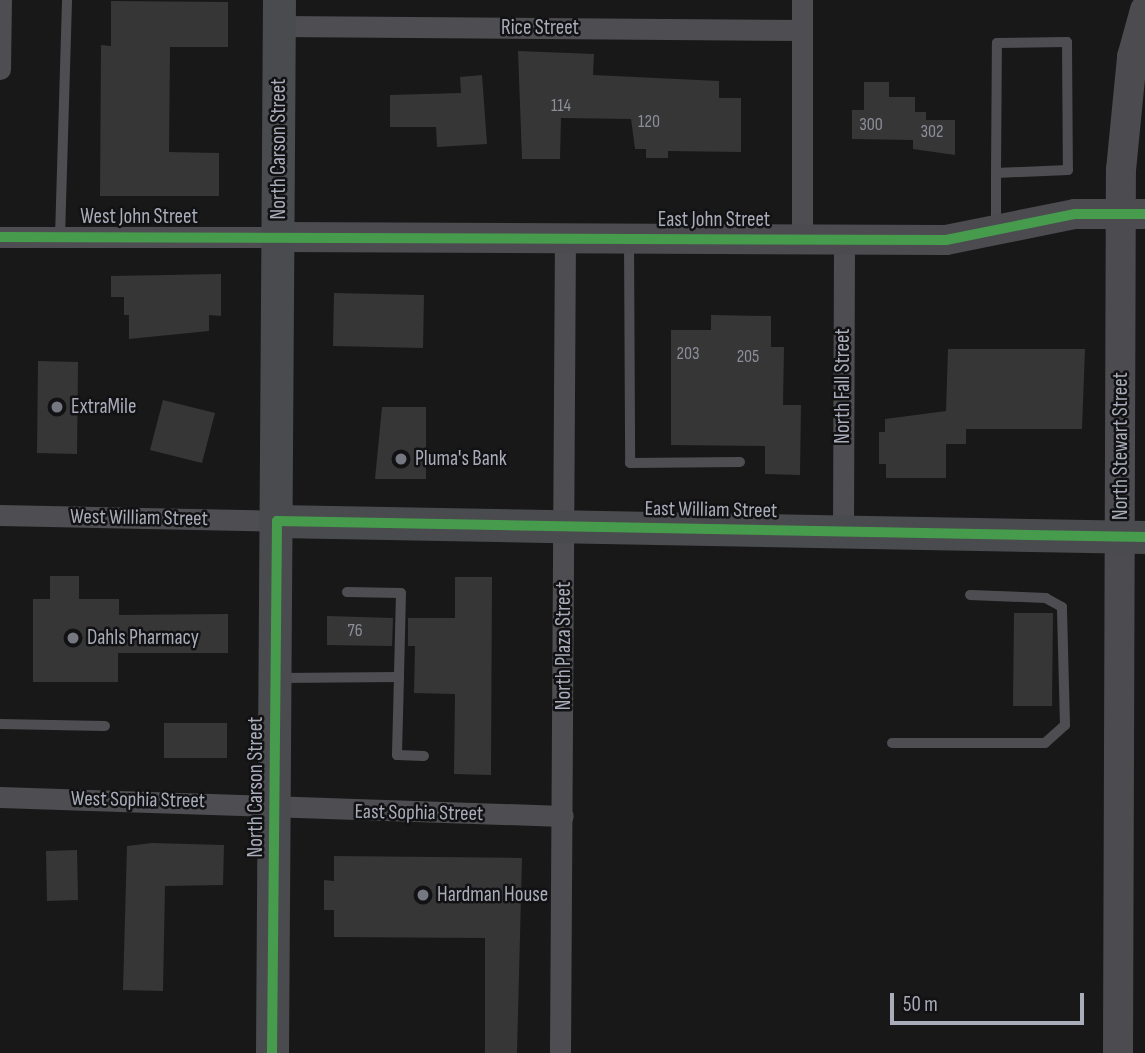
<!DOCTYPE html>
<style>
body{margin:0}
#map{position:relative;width:1145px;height:1053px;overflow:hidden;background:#181818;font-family:"Sofia Sans Condensed",sans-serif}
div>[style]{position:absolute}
.building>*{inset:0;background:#363637}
.lane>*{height:10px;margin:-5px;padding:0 5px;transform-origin:5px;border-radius:5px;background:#4e4e52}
.street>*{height:21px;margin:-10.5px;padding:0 10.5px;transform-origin:10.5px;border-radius:10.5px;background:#4e4e52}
.secondary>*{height:30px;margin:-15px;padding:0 15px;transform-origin:15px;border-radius:15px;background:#4c4c50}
.primary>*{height:33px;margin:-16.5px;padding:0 16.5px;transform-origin:16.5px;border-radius:16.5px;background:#4a4b4e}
.cycleway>*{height:10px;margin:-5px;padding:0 5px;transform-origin:5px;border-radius:5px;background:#469c4c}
.dots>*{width:19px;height:19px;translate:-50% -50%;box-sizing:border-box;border:4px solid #121214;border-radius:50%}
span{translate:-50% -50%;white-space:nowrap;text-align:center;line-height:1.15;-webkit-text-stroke:5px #121214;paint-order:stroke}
.number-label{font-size:18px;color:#8c8e98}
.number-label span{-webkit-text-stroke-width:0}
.street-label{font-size:21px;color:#a9acb9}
.poi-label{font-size:21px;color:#a9acb9}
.left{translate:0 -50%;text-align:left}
.scale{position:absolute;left:890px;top:993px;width:194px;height:32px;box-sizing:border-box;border:4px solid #a9acb9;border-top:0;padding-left:9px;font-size:21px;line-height:24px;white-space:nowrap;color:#a9acb9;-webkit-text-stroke:5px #121214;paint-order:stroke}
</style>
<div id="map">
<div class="building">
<i style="clip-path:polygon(111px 1px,228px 2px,228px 47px,170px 47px,169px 152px,219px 153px,219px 196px,100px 196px,101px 45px,111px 46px)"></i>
<i style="clip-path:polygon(518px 51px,594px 54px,593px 75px,719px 81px,719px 98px,741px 98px,741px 152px,668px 151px,668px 158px,646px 158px,646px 149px,635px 149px,631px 119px,561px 118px,560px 159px,522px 159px)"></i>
<i style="clip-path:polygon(482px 75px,487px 144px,437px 147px,436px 127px,390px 127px,390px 95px,461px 93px,460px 77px)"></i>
<i style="clip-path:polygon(864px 82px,889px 82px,889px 97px,915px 97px,915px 112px,926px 112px,926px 120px,955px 120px,955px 155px,913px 149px,913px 140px,852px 139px,852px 110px,864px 110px)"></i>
<i style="clip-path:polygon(221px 274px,221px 316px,209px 315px,209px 331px,129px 339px,129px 315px,124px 315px,124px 297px,111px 297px,111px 276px)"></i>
<i style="clip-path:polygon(334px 293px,424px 295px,423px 348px,333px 346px)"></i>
<i style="clip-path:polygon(711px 315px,771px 316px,771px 347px,784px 347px,783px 405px,801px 405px,800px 475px,765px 474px,765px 446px,671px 445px,671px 330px,711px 330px)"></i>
<i style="clip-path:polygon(948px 349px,1085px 349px,1082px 429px,966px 429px,966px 444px,946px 444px,946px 478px,886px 478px,886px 464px,879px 464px,879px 432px,885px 432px,885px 419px,946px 411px)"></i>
<i style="clip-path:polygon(38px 361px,78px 362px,77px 454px,37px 453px)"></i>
<i style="clip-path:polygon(163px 400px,215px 413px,202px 463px,150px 450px)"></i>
<i style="clip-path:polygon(382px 407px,426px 407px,426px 479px,375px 479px)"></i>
<i style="clip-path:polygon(50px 576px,79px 576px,79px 599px,119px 599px,119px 615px,228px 614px,228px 653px,118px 653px,118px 682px,33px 682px,33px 599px,50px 599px)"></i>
<i style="clip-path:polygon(455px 577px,492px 577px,491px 775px,454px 774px,455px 694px,414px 693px,415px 646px,408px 646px,408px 618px,455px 618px)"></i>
<i style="clip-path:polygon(1014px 613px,1053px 613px,1052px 706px,1013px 706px)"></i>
<i style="clip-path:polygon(327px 616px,393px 618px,392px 646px,327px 645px)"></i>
<i style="clip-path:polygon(164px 723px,227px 723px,227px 758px,164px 758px)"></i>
<i style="clip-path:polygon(152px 843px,224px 845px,223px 885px,165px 886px,163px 991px,123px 990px,127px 846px)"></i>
<i style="clip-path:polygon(77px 850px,78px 900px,47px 901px,46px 851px)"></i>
<i style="clip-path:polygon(334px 856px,522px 858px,517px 1053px,485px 1053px,485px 938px,334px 937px,334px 910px,324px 910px,324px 880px,334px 881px)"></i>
</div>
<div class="lane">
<i style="left:996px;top:173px;width:130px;rotate:-89.6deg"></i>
<i style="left:997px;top:43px;width:70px;rotate:-0.8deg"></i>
<i style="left:1067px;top:42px;width:128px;rotate:89.6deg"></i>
<i style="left:1068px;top:170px;width:72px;rotate:177.6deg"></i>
<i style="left:996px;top:173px;width:55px;rotate:90deg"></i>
<i style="left:60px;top:237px;width:237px;rotate:-88.3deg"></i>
<i style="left:629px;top:242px;width:221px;rotate:89.7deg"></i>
<i style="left:630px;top:463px;width:110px;rotate:-0.5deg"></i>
<i style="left:347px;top:592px;width:54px;rotate:1.1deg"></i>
<i style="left:401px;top:593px;width:84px;rotate:91.4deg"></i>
<i style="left:279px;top:678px;width:120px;rotate:-0.5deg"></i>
<i style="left:399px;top:677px;width:78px;rotate:91.5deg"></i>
<i style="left:397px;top:755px;width:27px;rotate:2deg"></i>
<i style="left:0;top:724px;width:105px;rotate:1.1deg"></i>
<i style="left:892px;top:743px;width:153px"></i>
<i style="left:1045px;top:743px;width:27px;rotate:-42deg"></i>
<i style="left:1065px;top:725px;width:118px;rotate:-91.5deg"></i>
<i style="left:1062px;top:607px;width:18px;rotate:-151deg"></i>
<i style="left:1046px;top:598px;width:76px;rotate:-177.7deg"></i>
</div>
<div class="street">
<i style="left:279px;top:26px;width:523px;rotate:0.44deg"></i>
<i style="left:0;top:69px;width:69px;rotate:-89.2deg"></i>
<i style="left:0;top:237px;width:279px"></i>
<i style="left:802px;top:239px;width:239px;rotate:-90deg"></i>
<i style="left:0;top:515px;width:277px;rotate:1.2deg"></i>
<i style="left:843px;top:531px;width:291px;rotate:-89.8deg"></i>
<i style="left:0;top:797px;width:563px;rotate:1.93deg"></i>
<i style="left:560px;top:1053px;width:814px;rotate:-89.65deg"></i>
</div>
<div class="secondary">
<i style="left:279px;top:237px;width:667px;rotate:0.26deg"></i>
<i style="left:946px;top:240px;width:132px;rotate:-11.4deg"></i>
<i style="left:1075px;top:214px;width:70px"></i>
<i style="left:1118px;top:1053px;width:883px;rotate:-89.81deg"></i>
<i style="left:1121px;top:170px;width:114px;rotate:-84.4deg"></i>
<i style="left:1132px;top:57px;width:49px;rotate:-74.5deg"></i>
</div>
<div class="primary">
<i style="left:277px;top:521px;width:868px;rotate:1.06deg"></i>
<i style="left:272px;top:1053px;width:1053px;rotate:-89.62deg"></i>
</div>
<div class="cycleway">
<i style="left:0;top:237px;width:946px;rotate:0.18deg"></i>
<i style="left:946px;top:240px;width:132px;rotate:-11.4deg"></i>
<i style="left:1075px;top:214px;width:70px"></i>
<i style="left:272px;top:1053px;width:532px;rotate:-89.46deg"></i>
<i style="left:277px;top:521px;width:868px;rotate:1.06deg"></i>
</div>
<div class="dots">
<i style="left:57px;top:407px;background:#767881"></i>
<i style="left:401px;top:459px;background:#767881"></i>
<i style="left:73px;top:638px;background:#767881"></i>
<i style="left:423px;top:895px;background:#767881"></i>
</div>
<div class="number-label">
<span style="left:561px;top:106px">114</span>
<span style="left:649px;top:122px">120</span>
<span style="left:871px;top:125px">300</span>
<span style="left:932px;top:132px">302</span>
<span style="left:688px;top:354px">203</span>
<span style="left:748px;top:357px">205</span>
<span style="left:355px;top:631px">76</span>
</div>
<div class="street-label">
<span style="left:540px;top:28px">Rice Street</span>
<span style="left:279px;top:149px;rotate:-90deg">North Carson Street</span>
<span style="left:139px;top:217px">West John Street</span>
<span style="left:714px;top:220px">East John Street</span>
<span style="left:843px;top:386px;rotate:-90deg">North Fall Street</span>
<span style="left:1121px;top:446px;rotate:-90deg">North Stewart Street</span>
<span style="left:711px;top:510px;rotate:1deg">East William Street</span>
<span style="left:139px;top:518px;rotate:1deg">West William Street</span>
<span style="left:564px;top:646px;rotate:-90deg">North Plaza Street</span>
<span style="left:256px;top:787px;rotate:-90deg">North Carson Street</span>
<span style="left:138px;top:800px;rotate:1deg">West Sophia Street</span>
<span style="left:419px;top:813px;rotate:1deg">East Sophia Street</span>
</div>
<div class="poi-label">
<span class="left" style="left:71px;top:407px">ExtraMile</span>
<span class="left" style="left:415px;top:459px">Pluma's Bank</span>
<span class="left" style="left:87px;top:638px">Dahls Pharmacy</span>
<span class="left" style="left:437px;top:895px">Hardman House</span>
</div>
<div class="scale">50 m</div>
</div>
